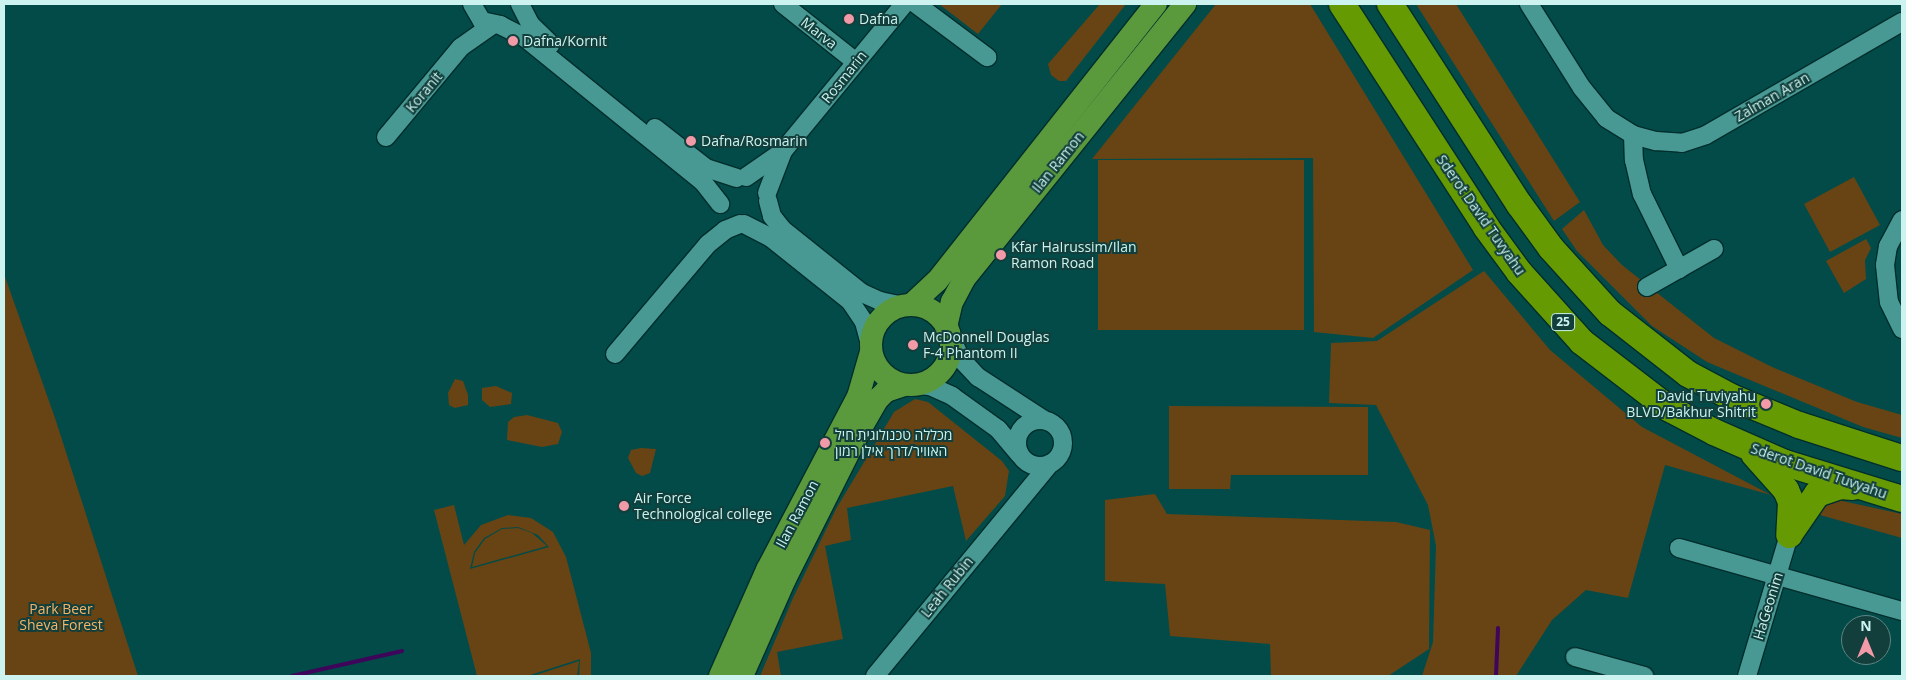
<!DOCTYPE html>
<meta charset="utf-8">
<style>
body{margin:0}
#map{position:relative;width:1906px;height:680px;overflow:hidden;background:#024b48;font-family:"Open Sans",Heebo,sans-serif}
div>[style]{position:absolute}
.green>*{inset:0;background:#684414}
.stream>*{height:4px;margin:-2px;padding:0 2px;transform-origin:2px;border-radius:2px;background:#3d065a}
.roads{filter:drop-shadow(1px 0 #002e2c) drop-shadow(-1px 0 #002e2c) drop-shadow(0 1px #002e2c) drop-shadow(0 -1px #002e2c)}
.minor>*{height:18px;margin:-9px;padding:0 9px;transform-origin:9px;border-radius:9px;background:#489994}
.minor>.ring{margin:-9px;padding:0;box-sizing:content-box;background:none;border:18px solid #489994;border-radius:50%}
.major>*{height:22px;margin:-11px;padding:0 11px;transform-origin:11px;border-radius:11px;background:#5a9a3d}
.major>.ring{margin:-11px;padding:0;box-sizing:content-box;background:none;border:22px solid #5a9a3d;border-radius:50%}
.highway>*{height:26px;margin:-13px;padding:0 13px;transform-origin:13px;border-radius:13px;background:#669a03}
.dots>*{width:14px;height:14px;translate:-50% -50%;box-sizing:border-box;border:2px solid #123e3b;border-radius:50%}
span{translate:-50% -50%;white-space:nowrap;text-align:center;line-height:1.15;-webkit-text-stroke:4px #123e3b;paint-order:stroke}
.shield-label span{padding:1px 4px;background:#123e3b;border:1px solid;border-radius:4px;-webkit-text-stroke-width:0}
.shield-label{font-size:12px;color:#ccf3ef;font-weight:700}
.poi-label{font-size:14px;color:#ccf3ef}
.left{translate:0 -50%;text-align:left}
.right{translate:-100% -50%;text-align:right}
.street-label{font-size:14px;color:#ccf3ef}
.park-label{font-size:14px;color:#f5b569}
.frame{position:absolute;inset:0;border:5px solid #ccf3ef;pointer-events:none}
.north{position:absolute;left:1841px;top:615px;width:50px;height:50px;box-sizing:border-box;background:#123e3b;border:1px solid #5c8683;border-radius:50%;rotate:0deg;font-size:14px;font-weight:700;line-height:20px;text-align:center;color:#ccf3ef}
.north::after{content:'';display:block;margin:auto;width:18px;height:22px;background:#f39aa8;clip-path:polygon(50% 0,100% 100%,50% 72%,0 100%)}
</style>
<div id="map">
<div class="green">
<i style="clip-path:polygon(939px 4px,1002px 4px,978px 34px)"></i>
<i style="clip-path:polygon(1100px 4px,1126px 4px,1066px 81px,1059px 81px,1051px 75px,1048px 64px)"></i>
<i style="clip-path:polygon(1216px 4px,1310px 4px,1473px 270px,1373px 338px,1314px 332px,1313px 158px,1092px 159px)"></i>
<i style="clip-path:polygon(1416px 4px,1456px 4px,1580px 202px,1554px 221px)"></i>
<i style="clip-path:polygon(1098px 160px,1304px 160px,1304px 330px,1098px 330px)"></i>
<i style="clip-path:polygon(1854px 177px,1880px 225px,1830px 252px,1804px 204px)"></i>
<i style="clip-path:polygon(1584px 210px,1603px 245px,1622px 265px,1714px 338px,1772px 367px,1857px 402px,1902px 415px,1902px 438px,1863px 427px,1707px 362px,1652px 326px,1577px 251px,1562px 229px)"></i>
<i style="clip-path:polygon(1866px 239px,1871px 248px,1865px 260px,1866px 279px,1844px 293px,1826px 261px)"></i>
<i style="clip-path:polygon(1484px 271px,1550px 350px,1642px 427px,1771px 495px,1665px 465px,1628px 598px,1586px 590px,1552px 620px,1516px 676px,1422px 676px,1433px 642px,1436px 546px,1428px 505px,1376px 405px,1329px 403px,1331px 343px,1377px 341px)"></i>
<i style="clip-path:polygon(4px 274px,55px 418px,138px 676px,4px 676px)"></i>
<i style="clip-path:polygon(455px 379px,463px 381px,468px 395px,468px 405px,455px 408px,449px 405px,448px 393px)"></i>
<i style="clip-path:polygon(496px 386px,512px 393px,511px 404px,490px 407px,482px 400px,482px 388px)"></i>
<i style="clip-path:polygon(915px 399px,928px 402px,1002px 461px,1009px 471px,1005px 496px,966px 541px,953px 486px,847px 508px,851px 540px,825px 546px,843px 639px,777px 652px,781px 676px,760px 676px,793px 598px,836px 509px,894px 412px)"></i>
<i style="clip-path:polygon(1169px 406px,1368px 407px,1368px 475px,1231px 475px,1230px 489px,1169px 489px)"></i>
<i style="clip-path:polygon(527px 415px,558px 423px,562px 432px,558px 444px,542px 447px,507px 440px,508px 422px,514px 417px)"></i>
<i style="clip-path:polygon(641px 448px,656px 449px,650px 473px,642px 476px,636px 473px,628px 458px,631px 450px)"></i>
<i style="clip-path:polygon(1155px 494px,1167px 514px,1396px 522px,1430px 530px,1429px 649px,1388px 676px,1271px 676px,1270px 644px,1170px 636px,1165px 584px,1105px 581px,1105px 500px)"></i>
<i style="clip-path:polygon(1838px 500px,1902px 514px,1902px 538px,1820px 515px,1827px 502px)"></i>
<i style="clip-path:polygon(evenodd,454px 505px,464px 545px,481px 525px,508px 515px,531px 518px,553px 532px,566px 557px,591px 653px,591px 676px,579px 676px,580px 659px,527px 676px,477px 676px,434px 510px,454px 505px,518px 527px,538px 535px,549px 547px,470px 569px,474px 552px,484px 538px,502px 528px,518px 527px)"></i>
<i style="clip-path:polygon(518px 528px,532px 533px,547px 546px,472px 567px,475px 553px,485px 539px,502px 529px)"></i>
<i style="clip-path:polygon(579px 661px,577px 676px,533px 676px)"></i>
</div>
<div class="stream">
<i style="left:292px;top:676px;width:113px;rotate:-12.8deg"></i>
<i style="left:1496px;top:676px;width:48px;rotate:-87.6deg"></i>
</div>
<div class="roads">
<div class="minor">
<i style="left:472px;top:4px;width:20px;rotate:60deg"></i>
<i style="left:482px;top:21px;width:19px;rotate:12deg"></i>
<i style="left:520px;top:4px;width:22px;rotate:63deg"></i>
<i style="left:530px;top:24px;width:29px;rotate:44deg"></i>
<i style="left:783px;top:4px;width:93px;rotate:38.5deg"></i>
<i style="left:916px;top:4px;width:89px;rotate:36.7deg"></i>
<i style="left:1529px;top:4px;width:99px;rotate:57.8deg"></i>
<i style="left:1582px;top:88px;width:38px;rotate:51deg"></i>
<i style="left:1606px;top:118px;width:32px;rotate:32deg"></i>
<i style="left:1633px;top:135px;width:24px;rotate:15deg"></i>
<i style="left:1656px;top:141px;width:26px;rotate:4deg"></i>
<i style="left:1682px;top:143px;width:25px;rotate:-18deg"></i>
<i style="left:1706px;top:135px;width:226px;rotate:-30deg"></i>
<i style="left:500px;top:25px;width:27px;rotate:27deg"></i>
<i style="left:524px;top:37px;width:230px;rotate:39deg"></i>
<i style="left:703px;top:182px;width:28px;rotate:52deg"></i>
<i style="left:655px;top:128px;width:65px;rotate:38.1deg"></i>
<i style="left:706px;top:168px;width:32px;rotate:18deg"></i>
<i style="left:1633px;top:135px;width:25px;rotate:88deg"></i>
<i style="left:1634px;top:160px;width:35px;rotate:77deg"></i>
<i style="left:1642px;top:194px;width:84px;rotate:63.7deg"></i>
<i style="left:386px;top:137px;width:117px;rotate:-50.2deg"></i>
<i style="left:461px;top:47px;width:38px;rotate:-35deg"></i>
<i style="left:746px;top:177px;width:40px;rotate:-34.9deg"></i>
<i style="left:767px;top:193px;width:45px;rotate:-69.1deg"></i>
<i style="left:783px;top:151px;width:190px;rotate:-50.5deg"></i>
<i style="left:768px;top:201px;width:16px;rotate:75deg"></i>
<i style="left:772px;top:216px;width:16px;rotate:52deg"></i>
<i style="left:782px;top:229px;width:102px;rotate:38.7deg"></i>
<i style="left:862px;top:293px;width:20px;rotate:24deg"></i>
<i style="left:880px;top:301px;width:25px;rotate:12deg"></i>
<i style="left:1902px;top:220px;width:30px;rotate:118deg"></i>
<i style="left:1888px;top:246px;width:19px;rotate:99deg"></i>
<i style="left:1885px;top:265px;width:37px;rotate:84deg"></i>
<i style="left:1889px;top:302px;width:30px;rotate:64deg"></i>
<i style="left:744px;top:224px;width:30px;rotate:27deg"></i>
<i style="left:771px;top:238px;width:101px;rotate:38.6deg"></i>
<i style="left:850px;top:301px;width:25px;rotate:56deg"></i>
<i style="left:864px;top:322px;width:24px;rotate:75deg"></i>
<i style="left:1647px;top:287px;width:77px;rotate:-29.6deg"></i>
<i style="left:950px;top:336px;width:25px;rotate:64deg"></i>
<i style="left:961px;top:359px;width:25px;rotate:47deg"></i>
<i style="left:978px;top:377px;width:79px;rotate:33.1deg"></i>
<i style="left:615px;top:354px;width:144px;rotate:-49.8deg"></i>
<i style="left:708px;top:244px;width:22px;rotate:-39deg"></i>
<i style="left:725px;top:230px;width:16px;rotate:-22deg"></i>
<i style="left:917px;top:385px;width:13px;rotate:4deg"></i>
<i style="left:930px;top:386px;width:24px;rotate:24deg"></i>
<i style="left:952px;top:396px;width:57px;rotate:35.7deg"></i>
<i style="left:998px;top:429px;width:33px;rotate:50deg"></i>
<i class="ring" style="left:1017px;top:420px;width:28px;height:28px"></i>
<i style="left:1679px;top:548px;width:232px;rotate:15.8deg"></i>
<i style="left:1575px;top:657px;width:72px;rotate:15.4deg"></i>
<i style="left:875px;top:676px;width:275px;rotate:-50.5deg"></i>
<i style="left:1747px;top:676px;width:147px;rotate:-73.4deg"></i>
</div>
<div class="major">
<i class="ring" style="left:871px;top:305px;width:58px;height:58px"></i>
<i style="left:911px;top:305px;width:35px;rotate:-43deg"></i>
<i style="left:937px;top:281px;width:353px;rotate:-51.7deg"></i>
<i style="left:946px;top:327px;width:26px;rotate:-77deg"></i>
<i style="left:952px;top:302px;width:26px;rotate:-62deg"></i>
<i style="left:964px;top:279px;width:353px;rotate:-51.2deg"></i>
<i style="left:720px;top:676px;width:116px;rotate:-66.1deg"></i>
<i style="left:767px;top:570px;width:195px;rotate:-62.3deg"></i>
<i style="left:858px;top:397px;width:47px;rotate:-73.9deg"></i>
<i style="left:742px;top:676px;width:106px;rotate:-66.1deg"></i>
<i style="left:785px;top:579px;width:169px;rotate:-63.3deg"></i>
<i style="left:861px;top:428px;width:34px;rotate:-60deg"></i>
<i style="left:878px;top:399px;width:11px;rotate:-45deg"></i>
<i style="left:886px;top:391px;width:19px;rotate:-18deg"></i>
</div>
<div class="highway">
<i style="left:1342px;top:4px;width:265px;rotate:57.1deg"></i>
<i style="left:1486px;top:227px;width:56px;rotate:53.7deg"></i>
<i style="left:1519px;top:272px;width:94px;rotate:48deg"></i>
<i style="left:1582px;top:342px;width:108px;rotate:37.5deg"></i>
<i style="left:1668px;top:408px;width:52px;rotate:27.6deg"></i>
<i style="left:1714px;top:432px;width:77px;rotate:23.6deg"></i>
<i style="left:1785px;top:463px;width:122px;rotate:17.1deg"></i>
<i style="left:1390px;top:4px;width:238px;rotate:57.2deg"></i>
<i style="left:1519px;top:204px;width:54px;rotate:54deg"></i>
<i style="left:1551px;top:248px;width:88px;rotate:47.8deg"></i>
<i style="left:1610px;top:313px;width:99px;rotate:38deg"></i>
<i style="left:1688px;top:374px;width:49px;rotate:28.1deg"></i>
<i style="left:1731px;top:397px;width:74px;rotate:22.4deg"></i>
<i style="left:1799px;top:425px;width:108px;rotate:17.8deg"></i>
<i style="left:1754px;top:454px;width:48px;rotate:48.4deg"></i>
<i style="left:1786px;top:490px;width:13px;rotate:67deg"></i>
<i style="left:1791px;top:502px;width:33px;rotate:93deg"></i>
<i style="left:1791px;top:532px;width:46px;rotate:-55.6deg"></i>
<i style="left:1817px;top:494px;width:24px;rotate:-19deg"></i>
<i style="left:1840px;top:486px;width:13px;rotate:4deg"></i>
</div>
</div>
<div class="dots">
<i style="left:849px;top:19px;background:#f39aa8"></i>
<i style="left:513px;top:41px;background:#f39aa8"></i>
<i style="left:691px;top:141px;background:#f39aa8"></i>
<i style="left:1001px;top:255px;background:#f39aa8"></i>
<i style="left:913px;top:345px;background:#f39aa8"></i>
<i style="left:1766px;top:404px;background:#f39aa8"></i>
<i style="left:825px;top:443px;background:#f39aa8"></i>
<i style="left:624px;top:506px;background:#f39aa8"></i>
</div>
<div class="shield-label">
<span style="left:1563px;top:322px">25</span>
</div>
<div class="poi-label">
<span class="left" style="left:859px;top:19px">Dafna</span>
<span class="left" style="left:523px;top:41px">Dafna/Kornit</span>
<span class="left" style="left:701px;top:141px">Dafna/Rosmarin</span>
<span class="left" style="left:1011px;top:255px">Kfar HaIrussim/Ilan<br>Ramon Road</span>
<span class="left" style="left:923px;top:345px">McDonnell Douglas<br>F-4 Phantom II</span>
<span class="right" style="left:1756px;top:404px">David Tuviyahu<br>BLVD/Bakhur Shitrit</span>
<span class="left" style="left:835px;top:443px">מכללה טכנולוגית חיל<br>האוויר/דרך אילן רמון</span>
<span class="left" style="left:634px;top:506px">Air Force<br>Technological college</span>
</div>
<div class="street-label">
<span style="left:819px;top:33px;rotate:38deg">Marva</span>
<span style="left:844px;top:77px;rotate:-51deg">Rosmarin</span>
<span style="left:424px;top:92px;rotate:-50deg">Koranit</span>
<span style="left:1772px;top:97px;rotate:-30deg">Zalman Aran</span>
<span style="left:1058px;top:162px;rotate:-51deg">Ilan Ramon</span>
<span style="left:1481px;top:215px;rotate:55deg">Sderot David Tuvyahu</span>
<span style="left:1819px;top:471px;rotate:19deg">Sderot David Tuvyahu</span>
<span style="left:797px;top:514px;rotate:-62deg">Ilan Ramon</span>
<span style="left:947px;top:587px;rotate:-51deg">Leah Rubin</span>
<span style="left:1768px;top:606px;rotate:-73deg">HaGeonim</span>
</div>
<div class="park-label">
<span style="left:61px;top:617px">Park Beer<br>Sheva Forest</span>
</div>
<div class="frame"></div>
<div class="north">N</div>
</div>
